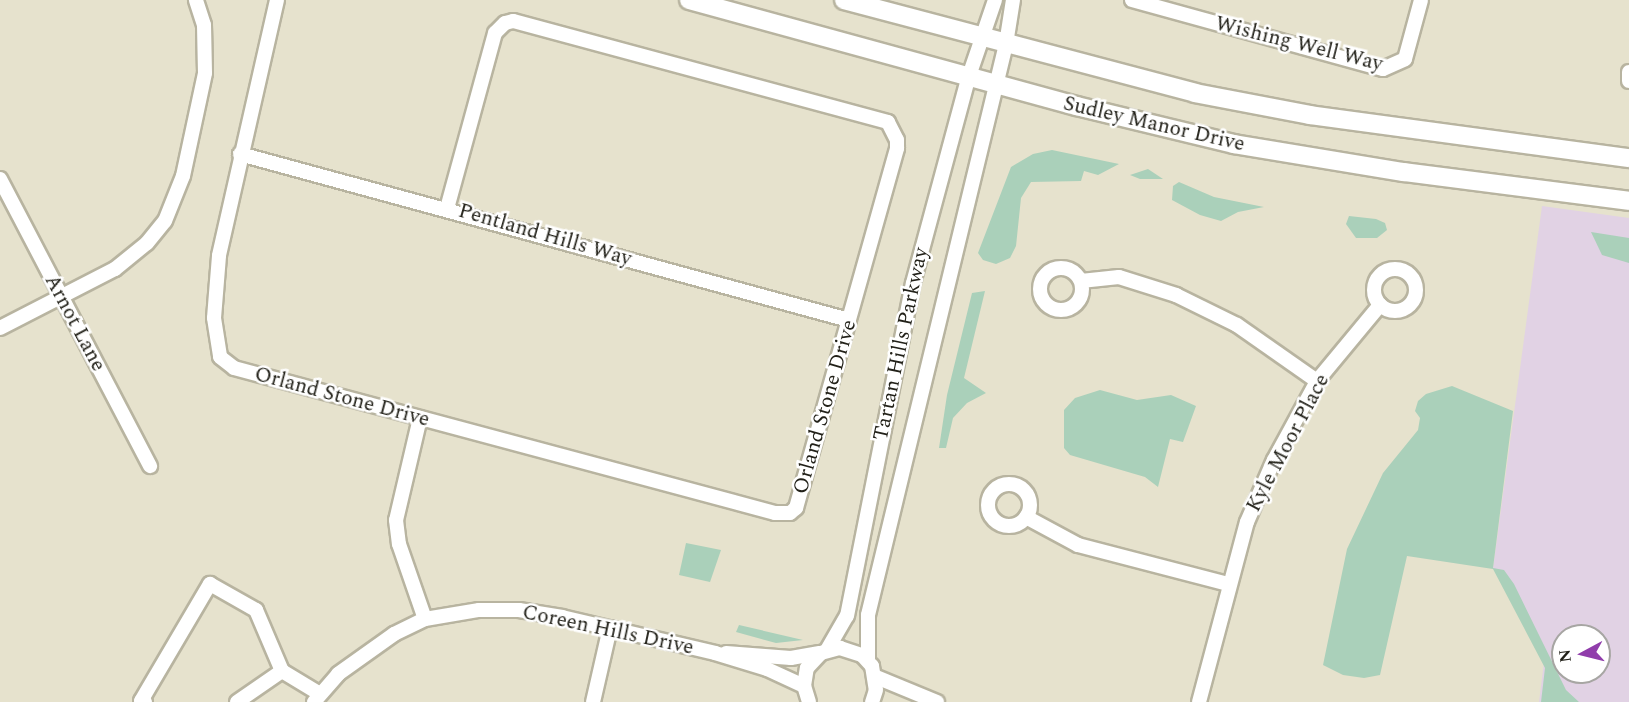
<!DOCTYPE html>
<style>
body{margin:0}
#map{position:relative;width:1629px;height:702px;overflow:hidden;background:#e6e2cd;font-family:Spectral,serif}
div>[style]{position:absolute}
.education>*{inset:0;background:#e1d2e4}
.green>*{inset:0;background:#aad0ba}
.roads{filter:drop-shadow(2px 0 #b8b4a0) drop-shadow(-2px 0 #b8b4a0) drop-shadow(0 2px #b8b4a0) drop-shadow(0 -2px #b8b4a0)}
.minor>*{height:14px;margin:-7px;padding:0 7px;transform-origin:7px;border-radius:7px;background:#fff}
.minor>.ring{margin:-7px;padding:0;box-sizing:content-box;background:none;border:14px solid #fff;border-radius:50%}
.major>*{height:18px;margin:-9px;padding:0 9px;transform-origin:9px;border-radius:9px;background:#fff}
span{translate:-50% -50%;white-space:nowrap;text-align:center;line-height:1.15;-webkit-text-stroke:5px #fff;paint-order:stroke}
.street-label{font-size:21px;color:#222119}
.north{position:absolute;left:1551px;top:624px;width:60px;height:60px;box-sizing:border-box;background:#fff;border:2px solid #a7a6a3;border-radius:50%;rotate:263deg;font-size:16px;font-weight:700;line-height:24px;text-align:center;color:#222119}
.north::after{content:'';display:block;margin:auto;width:21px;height:27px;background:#903dab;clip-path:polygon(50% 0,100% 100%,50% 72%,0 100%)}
</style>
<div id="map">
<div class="education">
<i style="clip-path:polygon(evenodd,1542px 206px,1629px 218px,1629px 702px,1539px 702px,1544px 662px,1493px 568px,1542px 206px,1563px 636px,1599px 636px,1599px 672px,1563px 672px,1563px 636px)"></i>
</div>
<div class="green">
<i style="clip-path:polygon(1052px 150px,1119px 164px,1098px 175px,1084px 171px,1081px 181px,1031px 182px,1021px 198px,1016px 246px,1010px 258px,996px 264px,983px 260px,978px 253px,1011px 167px,1033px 154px)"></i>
<i style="clip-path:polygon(1148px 169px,1163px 179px,1140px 179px,1130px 175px)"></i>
<i style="clip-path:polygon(1179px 182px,1214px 197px,1264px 207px,1238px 212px,1221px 221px,1200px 215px,1172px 200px,1173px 186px)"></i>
<i style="clip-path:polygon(1349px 216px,1376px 219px,1385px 223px,1387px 230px,1377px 238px,1356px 238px,1346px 224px)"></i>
<i style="clip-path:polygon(1591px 232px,1629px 238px,1629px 263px,1602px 255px)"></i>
<i style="clip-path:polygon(985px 291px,964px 378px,986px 393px,967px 403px,953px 418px,946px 448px,939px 448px,947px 395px,972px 293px)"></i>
<i style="clip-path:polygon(1452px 386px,1513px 411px,1493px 568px,1504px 570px,1514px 584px,1566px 690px,1579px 702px,1541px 702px,1545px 668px,1493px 569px,1407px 556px,1380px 675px,1364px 678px,1343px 675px,1323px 665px,1347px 549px,1383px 473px,1418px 430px,1420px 418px,1415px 411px,1418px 401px,1426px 394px)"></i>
<i style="clip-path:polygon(1100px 390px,1137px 400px,1171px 395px,1196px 406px,1183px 442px,1170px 439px,1158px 487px,1145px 477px,1070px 455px,1064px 448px,1064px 410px,1075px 398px)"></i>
<i style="clip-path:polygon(686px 543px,721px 550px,710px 582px,679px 575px)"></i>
<i style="clip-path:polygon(739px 625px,803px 640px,776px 643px,736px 632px)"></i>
</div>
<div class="roads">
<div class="minor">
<i style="left:277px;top:0;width:262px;rotate:102.8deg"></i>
<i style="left:219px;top:256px;width:62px;rotate:94.6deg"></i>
<i style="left:214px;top:318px;width:39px;rotate:81deg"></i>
<i style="left:220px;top:357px;width:18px;rotate:38deg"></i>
<i style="left:234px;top:368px;width:560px;rotate:15deg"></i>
<i style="left:775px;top:513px;width:15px"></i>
<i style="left:790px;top:513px;width:8px;rotate:-40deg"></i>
<i style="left:796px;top:508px;width:374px;rotate:-74.3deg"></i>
<i style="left:897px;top:148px;width:8px;rotate:-90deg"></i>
<i style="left:897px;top:140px;width:20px;rotate:-117deg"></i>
<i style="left:888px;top:122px;width:388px;rotate:-164.9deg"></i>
<i style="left:513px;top:21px;width:8px;rotate:166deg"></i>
<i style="left:505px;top:23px;width:14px;rotate:135deg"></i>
<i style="left:495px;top:33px;width:181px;rotate:105.3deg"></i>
<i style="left:1132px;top:0;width:260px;rotate:15.4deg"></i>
<i style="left:1383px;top:69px;width:24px;rotate:-24deg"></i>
<i style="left:1405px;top:59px;width:61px;rotate:-74.8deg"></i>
<i style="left:1629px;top:72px;width:9px;rotate:90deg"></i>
<i style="left:240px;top:154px;width:631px;rotate:15.25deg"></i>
<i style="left:0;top:179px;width:324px;rotate:62.4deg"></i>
<i class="ring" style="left:1040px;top:268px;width:28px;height:28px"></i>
<i class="ring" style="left:1374px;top:269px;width:28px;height:28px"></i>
<i style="left:1081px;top:281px;width:38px;rotate:-6deg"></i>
<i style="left:1119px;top:277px;width:60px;rotate:17.5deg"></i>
<i style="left:1176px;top:295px;width:68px;rotate:26.2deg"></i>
<i style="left:1237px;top:325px;width:98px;rotate:35deg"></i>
<i style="left:0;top:328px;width:129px;rotate:-27.2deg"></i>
<i style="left:115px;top:269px;width:41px;rotate:-39.1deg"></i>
<i style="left:147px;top:243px;width:28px;rotate:-51deg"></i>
<i style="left:165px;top:221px;width:48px;rotate:-68.2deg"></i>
<i style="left:183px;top:176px;width:105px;rotate:-77.9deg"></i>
<i style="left:205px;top:73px;width:48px;rotate:-91.2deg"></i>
<i style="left:204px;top:25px;width:26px;rotate:-108deg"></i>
<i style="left:420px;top:418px;width:105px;rotate:103.2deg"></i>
<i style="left:396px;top:520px;width:24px;rotate:83deg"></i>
<i style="left:399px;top:544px;width:79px;rotate:70.9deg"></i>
<i class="ring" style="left:988px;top:484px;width:28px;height:28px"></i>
<i style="left:1026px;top:517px;width:59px;rotate:28.3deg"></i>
<i style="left:1078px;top:545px;width:155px;rotate:14.6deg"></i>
<i style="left:827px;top:650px;width:39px;rotate:-60deg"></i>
<i style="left:847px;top:616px;width:339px;rotate:-78.8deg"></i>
<i style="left:913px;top:283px;width:214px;rotate:-74.9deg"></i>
<i style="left:969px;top:76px;width:80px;rotate:-71.1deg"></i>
<i style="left:726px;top:653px;width:65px;rotate:4.4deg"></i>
<i style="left:791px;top:658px;width:29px;rotate:-10deg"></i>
<i style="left:868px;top:660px;width:45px;rotate:-90deg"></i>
<i style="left:868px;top:615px;width:587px;rotate:-76.41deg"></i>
<i style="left:1006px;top:44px;width:45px;rotate:-81deg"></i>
<i style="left:876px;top:677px;width:66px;rotate:22.3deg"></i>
<i style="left:145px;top:702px;width:4px;rotate:-166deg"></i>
<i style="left:141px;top:701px;width:136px;rotate:-59.5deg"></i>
<i style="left:210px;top:584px;width:53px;rotate:29.5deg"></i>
<i style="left:256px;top:610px;width:66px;rotate:66.9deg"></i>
<i style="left:282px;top:671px;width:44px;rotate:31.2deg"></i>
<i style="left:237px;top:702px;width:55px;rotate:-34.6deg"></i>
<i style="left:314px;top:702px;width:37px;rotate:-49deg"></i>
<i style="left:338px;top:674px;width:69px;rotate:-35.5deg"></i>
<i style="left:394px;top:634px;width:34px;rotate:-26deg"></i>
<i style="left:425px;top:619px;width:55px;rotate:-9.5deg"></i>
<i style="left:479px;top:610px;width:40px"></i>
<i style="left:519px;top:610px;width:44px;rotate:9.2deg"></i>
<i style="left:562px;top:617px;width:157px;rotate:13.2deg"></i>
<i style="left:715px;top:653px;width:54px;rotate:17.1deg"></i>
<i style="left:767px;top:669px;width:41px;rotate:24.7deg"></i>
<i style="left:593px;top:702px;width:76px;rotate:-77.1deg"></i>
<i style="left:809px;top:702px;width:17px;rotate:-107deg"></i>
<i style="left:804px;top:686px;width:18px;rotate:-81deg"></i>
<i style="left:807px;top:668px;width:21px;rotate:-47deg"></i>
<i style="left:821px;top:653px;width:20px;rotate:-15deg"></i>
<i style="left:840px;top:648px;width:23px;rotate:18deg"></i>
<i style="left:862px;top:655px;width:15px;rotate:48deg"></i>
<i style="left:872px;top:666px;width:24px;rotate:81deg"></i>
<i style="left:876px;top:690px;width:13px;rotate:108deg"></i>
<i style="left:1199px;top:702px;width:186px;rotate:-75.1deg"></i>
<i style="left:1247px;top:522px;width:68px;rotate:-66.5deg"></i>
<i style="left:1274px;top:460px;width:90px;rotate:-61.4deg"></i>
<i style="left:1317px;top:381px;width:99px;rotate:-50.3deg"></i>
</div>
<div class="major">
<i style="left:689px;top:0;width:402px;rotate:15.3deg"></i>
<i style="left:1077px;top:106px;width:162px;rotate:13.6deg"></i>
<i style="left:1234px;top:144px;width:172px;rotate:9.4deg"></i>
<i style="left:1404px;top:172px;width:227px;rotate:7.3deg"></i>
<i style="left:844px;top:0;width:363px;rotate:14.8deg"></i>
<i style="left:1195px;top:93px;width:117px;rotate:10.8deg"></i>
<i style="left:1310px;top:115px;width:322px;rotate:7.7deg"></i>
</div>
</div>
<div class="street-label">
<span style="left:1299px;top:44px;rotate:14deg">Wishing Well Way</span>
<span style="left:1154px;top:124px;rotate:13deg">Sudley Manor Drive</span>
<span style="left:545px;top:235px;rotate:16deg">Pentland Hills Way</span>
<span style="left:75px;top:323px;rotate:62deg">Arnot Lane</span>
<span style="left:901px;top:344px;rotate:-78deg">Tartan Hills Parkway</span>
<span style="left:342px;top:397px;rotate:15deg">Orland Stone Drive</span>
<span style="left:825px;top:407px;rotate:-74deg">Orland Stone Drive</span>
<span style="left:1288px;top:443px;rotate:-62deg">Kyle Moor Place</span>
<span style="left:608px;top:630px;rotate:12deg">Coreen Hills Drive</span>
</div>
<div class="north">N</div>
</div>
